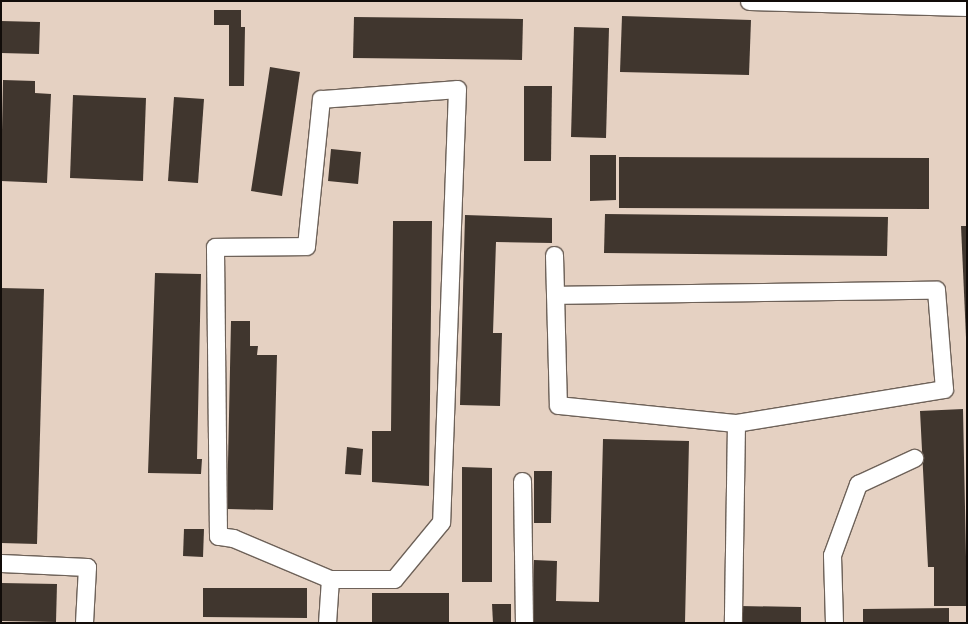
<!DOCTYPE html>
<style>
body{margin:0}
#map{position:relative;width:968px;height:624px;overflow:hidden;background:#e9dbd2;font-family:"Roboto Serif",serif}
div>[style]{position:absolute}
.built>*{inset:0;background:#e5d1c2}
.building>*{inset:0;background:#40362e}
.roads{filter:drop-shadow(1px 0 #6e6259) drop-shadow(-1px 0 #6e6259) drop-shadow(0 1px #6e6259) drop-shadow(0 -1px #6e6259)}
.minor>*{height:17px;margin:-8.5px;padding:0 8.5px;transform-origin:8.5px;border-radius:8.5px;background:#fff}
span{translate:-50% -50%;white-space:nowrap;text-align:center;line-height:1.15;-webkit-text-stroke:4px #f6e8df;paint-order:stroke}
.frame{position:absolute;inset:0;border:2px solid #110c09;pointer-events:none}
</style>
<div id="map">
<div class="built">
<i style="clip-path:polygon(1px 1px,967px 1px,967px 623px,1px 623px)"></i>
</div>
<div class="building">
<i style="clip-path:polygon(214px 10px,241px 10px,241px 27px,245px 27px,244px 86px,229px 86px,229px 25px,214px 25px)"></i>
<i style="clip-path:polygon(622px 16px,751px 20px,749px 75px,620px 72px)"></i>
<i style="clip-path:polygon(354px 17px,523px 19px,522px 60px,353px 58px)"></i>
<i style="clip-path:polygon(1px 21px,40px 22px,39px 54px,1px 53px)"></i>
<i style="clip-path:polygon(574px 27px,609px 28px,606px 138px,571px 137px)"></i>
<i style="clip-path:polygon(270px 67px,300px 72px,282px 196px,251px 191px)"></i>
<i style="clip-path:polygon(3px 80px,35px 81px,35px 93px,51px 94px,47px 183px,1px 181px)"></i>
<i style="clip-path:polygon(524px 86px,552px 86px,551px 161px,524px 161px)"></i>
<i style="clip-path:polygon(73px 95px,146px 98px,143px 181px,70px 178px)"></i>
<i style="clip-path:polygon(174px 97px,204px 99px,198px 183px,168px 181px)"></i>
<i style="clip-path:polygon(331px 149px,361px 152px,358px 184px,328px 181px)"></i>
<i style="clip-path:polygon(590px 155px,616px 155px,616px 200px,590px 201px)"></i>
<i style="clip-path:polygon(619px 157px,929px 158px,929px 209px,619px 208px)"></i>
<i style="clip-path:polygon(605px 214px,888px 217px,887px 256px,604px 253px)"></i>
<i style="clip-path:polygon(465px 215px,552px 218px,552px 243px,496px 242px,493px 333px,502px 333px,500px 406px,460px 405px)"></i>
<i style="clip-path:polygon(393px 221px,432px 221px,429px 486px,372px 482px,372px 431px,391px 431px)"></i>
<i style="clip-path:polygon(961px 226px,967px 226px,967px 337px,966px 337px)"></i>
<i style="clip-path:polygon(155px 273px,201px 274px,197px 459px,202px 459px,201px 474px,148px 473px)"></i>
<i style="clip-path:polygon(1px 288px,44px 289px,37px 544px,1px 543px)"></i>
<i style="clip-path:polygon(231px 321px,250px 321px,250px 346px,258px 346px,257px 355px,277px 355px,273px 510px,227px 509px)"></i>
<i style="clip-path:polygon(963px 409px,967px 606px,934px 606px,934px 567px,928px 567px,920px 411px)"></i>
<i style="clip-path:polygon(603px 439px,689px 441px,685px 623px,532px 623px,534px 560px,557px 561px,556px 601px,599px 602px)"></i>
<i style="clip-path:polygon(347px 447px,363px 449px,361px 475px,345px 474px)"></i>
<i style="clip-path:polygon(462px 467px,492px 468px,492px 582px,462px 582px)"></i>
<i style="clip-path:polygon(534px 471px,552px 471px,551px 523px,534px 523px)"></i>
<i style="clip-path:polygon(184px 529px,204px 529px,203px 557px,183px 556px)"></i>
<i style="clip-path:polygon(1px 583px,57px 584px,56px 622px,1px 621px)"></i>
<i style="clip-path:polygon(203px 588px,307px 588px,307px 618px,203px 617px)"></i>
<i style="clip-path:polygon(372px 593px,449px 593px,449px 623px,372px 622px)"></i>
<i style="clip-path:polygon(492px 604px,511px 604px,511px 623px,493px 623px)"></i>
<i style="clip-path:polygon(740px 606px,801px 607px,801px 623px,740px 623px)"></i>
<i style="clip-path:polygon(949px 608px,949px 623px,863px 623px,863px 609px)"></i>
</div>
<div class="roads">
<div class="minor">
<i style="left:749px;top:1px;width:218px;rotate:1.6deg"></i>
<i style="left:554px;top:255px;width:150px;rotate:88.5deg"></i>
<i style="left:558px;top:405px;width:179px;rotate:5.8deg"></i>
<i style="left:736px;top:423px;width:200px;rotate:90.9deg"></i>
<i style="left:555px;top:295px;width:381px;rotate:-0.8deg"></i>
<i style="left:936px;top:290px;width:99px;rotate:85.4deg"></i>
<i style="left:944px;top:389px;width:211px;rotate:170.7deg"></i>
<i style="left:522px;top:481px;width:142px;rotate:89.2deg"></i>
<i style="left:1px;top:563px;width:86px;rotate:2.7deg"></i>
<i style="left:87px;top:567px;width:56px;rotate:93.1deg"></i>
<i style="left:327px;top:623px;width:44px;rotate:-86.1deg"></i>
<i style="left:330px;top:579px;width:105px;rotate:-157.1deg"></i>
<i style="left:233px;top:538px;width:15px;rotate:-172deg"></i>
<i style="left:218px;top:536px;width:289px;rotate:-90.6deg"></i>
<i style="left:215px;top:247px;width:91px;rotate:-0.6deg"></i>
<i style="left:306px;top:246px;width:148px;rotate:-84.2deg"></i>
<i style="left:321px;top:99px;width:136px;rotate:-4.2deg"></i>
<i style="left:457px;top:89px;width:433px;rotate:92.1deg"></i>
<i style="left:441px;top:522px;width:74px;rotate:129.5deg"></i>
<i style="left:394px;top:579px;width:64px;rotate:180deg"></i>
<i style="left:834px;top:623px;width:68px;rotate:-91.7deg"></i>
<i style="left:832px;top:555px;width:76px;rotate:-69.9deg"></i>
<i style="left:858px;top:484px;width:62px;rotate:-24.9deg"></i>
</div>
</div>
<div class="frame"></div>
</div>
